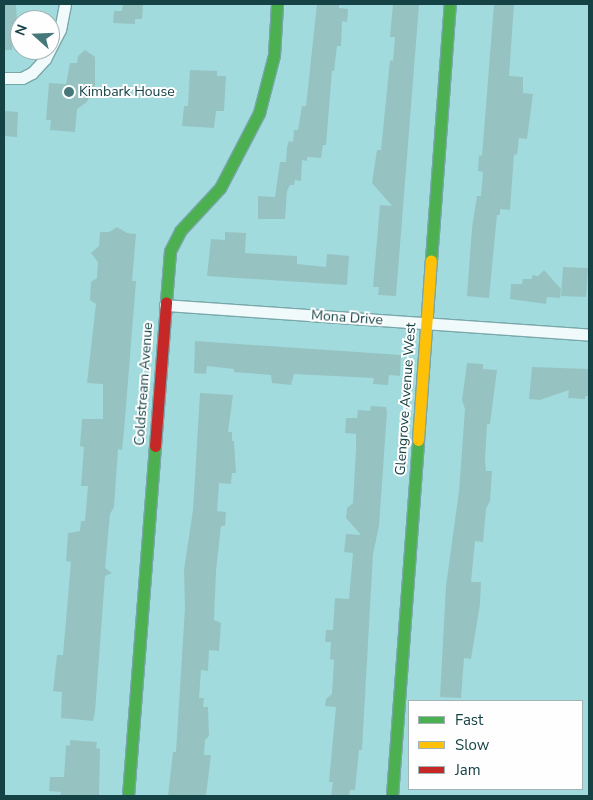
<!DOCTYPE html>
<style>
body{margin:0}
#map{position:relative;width:593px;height:800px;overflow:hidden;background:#a2dbde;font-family:"Nunito Sans",sans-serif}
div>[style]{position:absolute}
.building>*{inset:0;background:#96c3c1}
.roads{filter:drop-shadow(1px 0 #78a7aa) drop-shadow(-1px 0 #78a7aa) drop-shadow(0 1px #78a7aa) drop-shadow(0 -1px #78a7aa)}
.street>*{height:11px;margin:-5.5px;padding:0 5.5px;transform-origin:5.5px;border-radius:5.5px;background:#f1fafa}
.fast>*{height:11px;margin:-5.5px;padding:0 5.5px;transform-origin:5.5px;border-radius:5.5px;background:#4caf50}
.slow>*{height:11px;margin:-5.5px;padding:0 5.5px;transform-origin:5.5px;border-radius:5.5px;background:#ffc107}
.jam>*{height:11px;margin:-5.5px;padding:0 5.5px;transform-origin:5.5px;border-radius:5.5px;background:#c62828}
.dots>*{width:14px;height:14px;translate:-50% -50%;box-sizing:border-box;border:2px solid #fefefe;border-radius:50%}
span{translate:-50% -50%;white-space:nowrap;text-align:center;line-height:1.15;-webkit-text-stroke:4px #fefefe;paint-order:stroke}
.poi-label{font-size:14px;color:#154245}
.left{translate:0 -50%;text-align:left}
.street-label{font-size:14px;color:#154245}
.frame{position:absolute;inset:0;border:5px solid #154245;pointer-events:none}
.legend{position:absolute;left:408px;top:700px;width:175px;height:90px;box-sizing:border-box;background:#fefefe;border:1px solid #a1b3b4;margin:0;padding:6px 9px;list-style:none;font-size:15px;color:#154245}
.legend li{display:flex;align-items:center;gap:10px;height:25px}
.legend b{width:25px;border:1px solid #a1b3b4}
.north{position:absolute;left:10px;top:10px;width:50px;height:50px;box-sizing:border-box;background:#fefefe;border:1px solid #a1b3b4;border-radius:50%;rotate:290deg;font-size:14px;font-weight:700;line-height:20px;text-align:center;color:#154245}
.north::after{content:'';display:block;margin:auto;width:18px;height:22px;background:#46787b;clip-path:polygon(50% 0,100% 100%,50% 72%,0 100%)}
</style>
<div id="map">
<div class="building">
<i style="clip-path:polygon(4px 4px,16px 4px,18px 39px,13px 39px,12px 50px,4px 50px)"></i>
<i style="clip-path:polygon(123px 4px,143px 4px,142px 19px,135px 19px,135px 24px,113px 23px,114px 11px,122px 11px)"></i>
<i style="clip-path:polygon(317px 4px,339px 4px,339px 8px,348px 9px,347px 22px,342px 21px,341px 46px,337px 46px,334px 71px,332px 71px,326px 145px,323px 145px,321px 158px,307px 157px,307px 161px,302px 160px,301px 181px,295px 180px,294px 185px,290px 185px,287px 191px,285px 219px,258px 219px,258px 196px,275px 197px,280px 162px,286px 162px,287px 147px,289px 141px,293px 142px,294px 130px,298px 130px,302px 106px,306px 106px)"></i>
<i style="clip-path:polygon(393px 4px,419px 5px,396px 296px,378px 295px,379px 287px,373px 287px,380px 205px,392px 206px,372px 183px,377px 150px,381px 150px,390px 60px,393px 61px,395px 37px,390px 37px)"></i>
<i style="clip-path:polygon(494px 4px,514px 4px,509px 76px,523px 77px,523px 93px,533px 94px,527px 139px,519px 138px,517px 155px,514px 154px,510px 210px,500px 209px,500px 215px,497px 215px,489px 298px,467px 296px,472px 228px,477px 196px,481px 196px,483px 172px,478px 171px,479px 155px,482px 156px)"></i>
<i style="clip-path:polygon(85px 50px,95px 57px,95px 85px,87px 102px,77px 109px,75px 132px,50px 130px,51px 120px,46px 120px,49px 83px,66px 84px,70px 63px,77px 63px,78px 56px)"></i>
<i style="clip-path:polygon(190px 70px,217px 71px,217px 76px,226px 76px,224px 111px,216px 111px,214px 128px,182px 126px,184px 106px,188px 106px)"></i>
<i style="clip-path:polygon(4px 111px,18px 112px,17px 137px,4px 136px)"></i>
<i style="clip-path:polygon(117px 227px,127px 233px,136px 234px,132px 281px,136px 281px,124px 431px,122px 450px,118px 449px,114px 507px,110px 514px,107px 546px,105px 568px,112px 573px,105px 576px,95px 712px,93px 721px,72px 719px,61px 718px,62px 692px,53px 691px,57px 655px,63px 655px,71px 562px,66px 561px,68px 533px,80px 531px,81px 521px,85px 521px,88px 486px,81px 486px,84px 447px,80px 446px,82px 419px,103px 419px,103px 384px,87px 383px,96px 304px,90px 300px,91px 282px,97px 278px,98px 262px,91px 253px,99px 246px,100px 232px,109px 232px)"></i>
<i style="clip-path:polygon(225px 232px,246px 233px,245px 253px,297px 256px,297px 264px,326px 267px,327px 254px,349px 256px,347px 285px,207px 276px,211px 239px,225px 240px)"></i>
<i style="clip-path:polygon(563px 267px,588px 268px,586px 297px,561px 296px)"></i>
<i style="clip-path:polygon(544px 270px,561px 289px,560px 298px,547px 297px,546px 304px,510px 299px,511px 284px,522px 284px,523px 279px,532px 279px,532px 275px,538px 276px)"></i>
<i style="clip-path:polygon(195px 341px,401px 355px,400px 376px,389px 375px,388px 385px,373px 384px,374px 378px,294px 374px,291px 385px,272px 383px,271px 375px,234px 372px,234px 369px,207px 366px,206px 374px,194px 373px)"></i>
<i style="clip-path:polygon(467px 363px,483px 364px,483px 369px,497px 370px,490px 424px,487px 424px,485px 459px,486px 471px,492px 471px,490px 501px,486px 509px,483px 542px,475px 541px,471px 582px,481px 582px,480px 604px,471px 659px,464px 658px,461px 698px,440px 697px,446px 586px,459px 491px,465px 409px,462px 400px)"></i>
<i style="clip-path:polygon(532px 367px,589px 369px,589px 396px,585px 396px,585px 399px,568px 398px,569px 390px,540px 400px,529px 399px)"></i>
<i style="clip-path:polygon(200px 393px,233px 395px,228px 432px,232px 432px,232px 441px,234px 441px,236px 473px,232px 473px,231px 484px,219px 483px,217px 511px,226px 512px,225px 526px,221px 526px,216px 571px,214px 620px,221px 623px,219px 651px,209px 650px,208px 671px,201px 670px,199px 698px,204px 698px,203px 707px,208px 707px,209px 736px,205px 740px,204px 755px,211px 755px,206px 796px,168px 796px,173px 752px,176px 752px,185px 608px,184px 570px,193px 510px)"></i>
<i style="clip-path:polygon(371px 406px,386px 407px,387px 412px,379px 526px,373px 554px,362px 750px,359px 750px,355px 790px,350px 790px,349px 796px,331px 796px,333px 782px,329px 782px,336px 707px,325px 706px,326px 699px,332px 694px,334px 660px,330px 659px,331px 642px,325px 642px,326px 630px,333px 630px,335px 598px,349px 599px,353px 553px,344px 552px,346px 534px,361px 535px,346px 518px,347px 508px,353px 503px,356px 449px,356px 434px,345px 433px,346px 418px,357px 418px,358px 410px,370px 411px)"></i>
<i style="clip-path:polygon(70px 740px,97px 742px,96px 748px,100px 749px,99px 796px,60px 796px,61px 792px,49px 791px,50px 777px,64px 777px,66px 745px,70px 746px)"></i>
</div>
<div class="roads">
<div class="street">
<i style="left:4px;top:78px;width:18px"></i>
<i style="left:22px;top:78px;width:11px;rotate:-27deg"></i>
<i style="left:32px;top:73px;width:19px;rotate:-47deg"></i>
<i style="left:45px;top:59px;width:33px;rotate:-63deg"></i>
<i style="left:60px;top:30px;width:26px;rotate:-79deg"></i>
<i style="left:165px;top:305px;width:425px;rotate:4deg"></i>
</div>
<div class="fast">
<i style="left:431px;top:260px;width:257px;rotate:-85.8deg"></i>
<i style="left:166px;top:302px;width:51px;rotate:-85.5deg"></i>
<i style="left:170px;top:251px;width:22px;rotate:-63deg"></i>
<i style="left:180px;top:231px;width:59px;rotate:-47.1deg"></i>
<i style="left:220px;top:188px;width:85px;rotate:-62.5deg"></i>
<i style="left:259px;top:113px;width:60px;rotate:-75.5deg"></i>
<i style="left:274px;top:55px;width:51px;rotate:-86.6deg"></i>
<i style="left:128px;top:796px;width:351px;rotate:-85.6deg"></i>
<i style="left:392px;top:796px;width:357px;rotate:-85.8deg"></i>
</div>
<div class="slow">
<i style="left:418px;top:440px;width:180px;rotate:-85.9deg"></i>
</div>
<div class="jam">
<i style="left:155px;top:446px;width:144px;rotate:-85.6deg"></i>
</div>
</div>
<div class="dots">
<i style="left:69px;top:92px;background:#46787b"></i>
</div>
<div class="poi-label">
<span class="left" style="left:79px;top:92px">Kimbark House</span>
</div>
<div class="street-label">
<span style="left:347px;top:318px;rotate:4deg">Mona Drive</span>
<span style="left:144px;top:384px;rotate:-86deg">Coldstream Avenue</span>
<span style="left:406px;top:399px;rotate:-86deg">Glengrove Avenue West</span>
</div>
<div class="frame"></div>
<ul class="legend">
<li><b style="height:6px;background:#4caf50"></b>Fast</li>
<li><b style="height:6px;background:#ffc107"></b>Slow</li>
<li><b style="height:6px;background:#c62828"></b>Jam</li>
</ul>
<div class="north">N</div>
</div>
